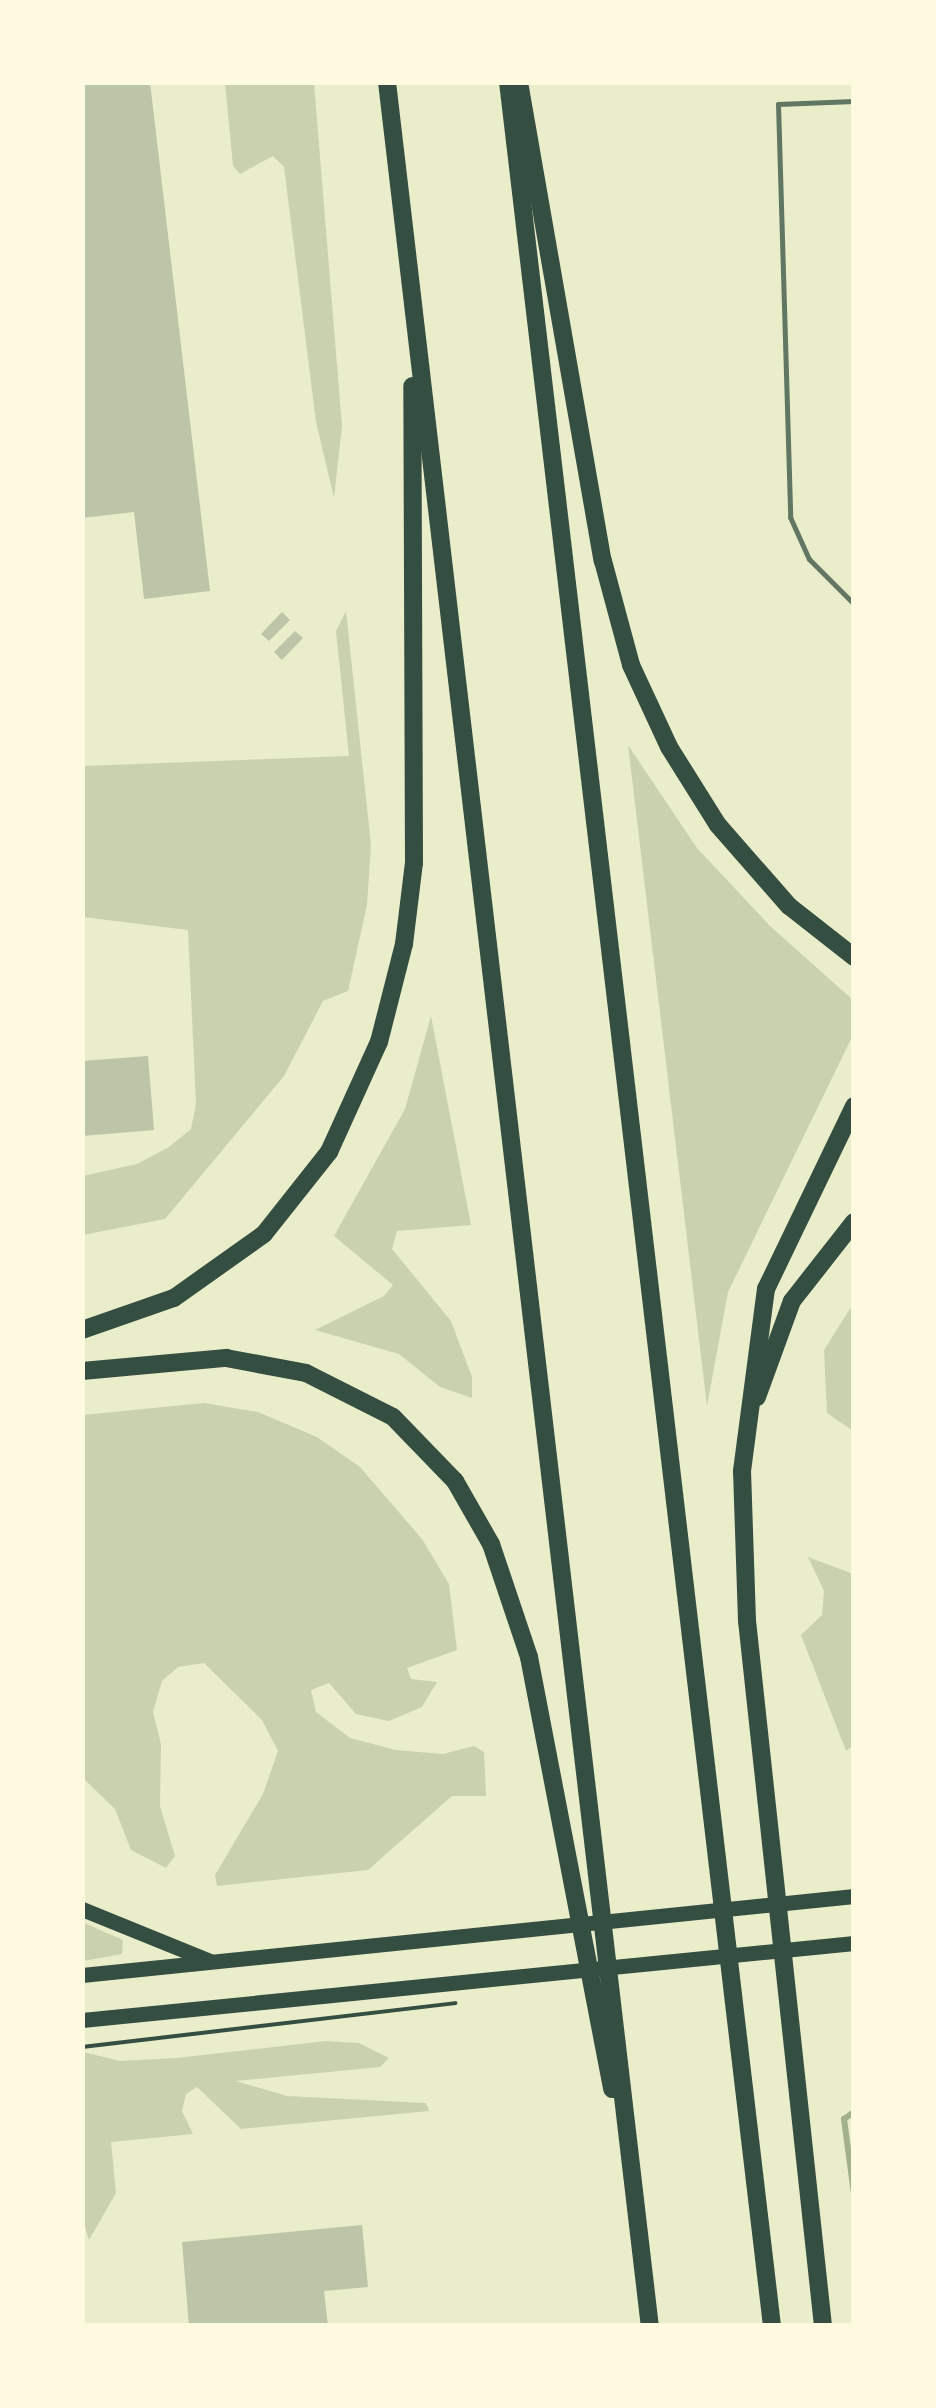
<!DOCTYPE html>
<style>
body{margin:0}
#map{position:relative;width:936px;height:2408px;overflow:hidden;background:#e9edc9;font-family:Jost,sans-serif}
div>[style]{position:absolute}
.green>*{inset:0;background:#cad2ad}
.stream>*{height:6px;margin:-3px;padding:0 3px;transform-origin:3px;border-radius:3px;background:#a3b18a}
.building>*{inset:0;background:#bcc5a7}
.path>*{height:4px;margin:-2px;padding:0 2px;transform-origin:2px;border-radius:2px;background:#344e41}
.service>*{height:5px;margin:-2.5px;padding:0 2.5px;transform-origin:2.5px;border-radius:2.5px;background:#617663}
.secondary>*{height:15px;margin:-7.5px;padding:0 7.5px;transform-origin:7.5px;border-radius:7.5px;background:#344e41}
.motorway>*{height:18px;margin:-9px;padding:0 9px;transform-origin:9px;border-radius:9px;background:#344e41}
span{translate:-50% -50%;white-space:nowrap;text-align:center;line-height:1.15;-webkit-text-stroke:9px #fefae0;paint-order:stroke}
.frame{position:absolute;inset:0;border:85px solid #fefae0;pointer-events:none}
</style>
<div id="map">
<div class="green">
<i style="clip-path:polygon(225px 83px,314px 83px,342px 426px,334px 498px,316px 422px,284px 167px,273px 156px,240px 174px,233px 166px)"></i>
<i style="clip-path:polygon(346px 611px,371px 845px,367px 905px,348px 991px,323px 1001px,284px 1076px,165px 1219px,83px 1235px,83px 1176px,137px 1164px,169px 1147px,191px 1129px,196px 1104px,188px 930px,83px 917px,83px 766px,349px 756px,336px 631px)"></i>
<i style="clip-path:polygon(628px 745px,697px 848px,770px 926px,853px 1000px,853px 1035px,728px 1292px,707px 1406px)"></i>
<i style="clip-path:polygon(431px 1016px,471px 1225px,397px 1231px,392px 1249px,451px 1321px,472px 1377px,472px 1398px,440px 1387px,399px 1354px,315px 1330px,384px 1296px,393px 1285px,334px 1236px,405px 1109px)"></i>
<i style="clip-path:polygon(853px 1304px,854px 1431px,853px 1431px,827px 1413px,824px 1350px)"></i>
<i style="clip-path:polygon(204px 1403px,258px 1412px,317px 1437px,360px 1467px,422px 1539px,449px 1584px,457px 1650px,407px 1668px,411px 1679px,437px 1682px,422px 1707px,389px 1721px,356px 1714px,329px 1683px,311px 1690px,316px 1712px,350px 1738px,396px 1750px,443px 1754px,474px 1746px,484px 1752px,486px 1796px,452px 1796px,368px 1870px,217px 1886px,215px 1875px,263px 1794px,278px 1751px,262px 1720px,204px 1663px,178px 1667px,162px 1681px,153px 1712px,161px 1744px,160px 1806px,175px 1856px,166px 1868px,131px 1850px,115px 1809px,83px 1778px,83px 1415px)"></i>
<i style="clip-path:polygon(808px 1557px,853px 1574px,854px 1745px,846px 1751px,801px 1635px,822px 1615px,824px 1591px)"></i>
<i style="clip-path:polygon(82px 1922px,123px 1940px,122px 1954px,83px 1961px)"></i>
<i style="clip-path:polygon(326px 2041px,359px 2043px,389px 2058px,380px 2067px,236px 2081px,287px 2096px,426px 2103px,429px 2111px,241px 2129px,197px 2087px,186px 2094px,182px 2111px,193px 2134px,111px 2142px,116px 2193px,89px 2240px,83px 2220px,83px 2052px,120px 2061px,176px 2058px)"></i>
</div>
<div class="stream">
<i style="left:854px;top:2112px;width:12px;rotate:145deg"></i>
<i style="left:844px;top:2119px;width:76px;rotate:82.4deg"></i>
</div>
<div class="building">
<i style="clip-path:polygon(82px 82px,150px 82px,210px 591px,144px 599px,134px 512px,82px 518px)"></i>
<i style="clip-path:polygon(282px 612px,290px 620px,269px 641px,261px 634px)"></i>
<i style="clip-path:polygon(295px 631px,303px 638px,282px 660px,274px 652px)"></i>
<i style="clip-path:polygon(148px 1056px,154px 1130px,82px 1136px,82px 1061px)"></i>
<i style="clip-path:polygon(362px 2225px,368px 2287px,324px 2291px,328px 2326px,189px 2326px,182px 2242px)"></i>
</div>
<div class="path">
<i style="left:82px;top:2047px;width:376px;rotate:-6.7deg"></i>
</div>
<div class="service">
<i style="left:854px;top:101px;width:76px;rotate:177.7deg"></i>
<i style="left:778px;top:104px;width:413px;rotate:88.3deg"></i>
<i style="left:790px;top:517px;width:46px;rotate:65.7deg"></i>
<i style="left:809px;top:559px;width:64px;rotate:45deg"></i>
</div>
<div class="secondary">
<i style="left:82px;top:1909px;width:138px;rotate:22.1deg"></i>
<i style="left:82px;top:1975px;width:776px;rotate:-5.84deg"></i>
<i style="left:82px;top:2020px;width:776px;rotate:-5.7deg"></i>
</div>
<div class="motorway">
<i style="left:387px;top:82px;width:2259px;rotate:83.32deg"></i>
<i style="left:508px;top:82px;width:2259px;rotate:83.29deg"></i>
<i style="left:519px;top:82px;width:486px;rotate:80.1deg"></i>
<i style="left:603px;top:561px;width:108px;rotate:74.9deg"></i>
<i style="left:631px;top:665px;width:90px;rotate:65.1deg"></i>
<i style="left:669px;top:747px;width:92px;rotate:57.9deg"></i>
<i style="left:718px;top:825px;width:108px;rotate:48.8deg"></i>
<i style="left:789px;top:906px;width:83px;rotate:38.1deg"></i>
<i style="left:82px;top:1330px;width:97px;rotate:-19.2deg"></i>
<i style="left:174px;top:1298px;width:110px;rotate:-35.4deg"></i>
<i style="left:264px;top:1234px;width:105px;rotate:-51.6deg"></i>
<i style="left:329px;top:1152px;width:121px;rotate:-65.6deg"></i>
<i style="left:379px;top:1042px;width:101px;rotate:-75.7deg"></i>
<i style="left:404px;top:944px;width:82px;rotate:-83deg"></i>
<i style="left:414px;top:863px;width:477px;rotate:-90.2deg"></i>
<i style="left:82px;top:1371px;width:145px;rotate:-5.2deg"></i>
<i style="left:226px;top:1358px;width:81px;rotate:10.6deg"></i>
<i style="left:306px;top:1373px;width:97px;rotate:26.8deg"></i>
<i style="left:393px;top:1417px;width:89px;rotate:45.9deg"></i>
<i style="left:455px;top:1481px;width:73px;rotate:60.3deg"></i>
<i style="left:491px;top:1544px;width:119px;rotate:71.4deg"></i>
<i style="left:529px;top:1657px;width:440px;rotate:79.1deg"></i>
<i style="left:757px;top:1397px;width:102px;rotate:-70deg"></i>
<i style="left:792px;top:1301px;width:100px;rotate:-51.9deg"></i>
<i style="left:823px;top:2326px;width:709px;rotate:-96.15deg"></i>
<i style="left:747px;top:1621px;width:150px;rotate:-91.9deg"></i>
<i style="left:742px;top:1471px;width:184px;rotate:-82.5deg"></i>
<i style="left:766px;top:1289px;width:203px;rotate:-64.3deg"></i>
</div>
<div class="frame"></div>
</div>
